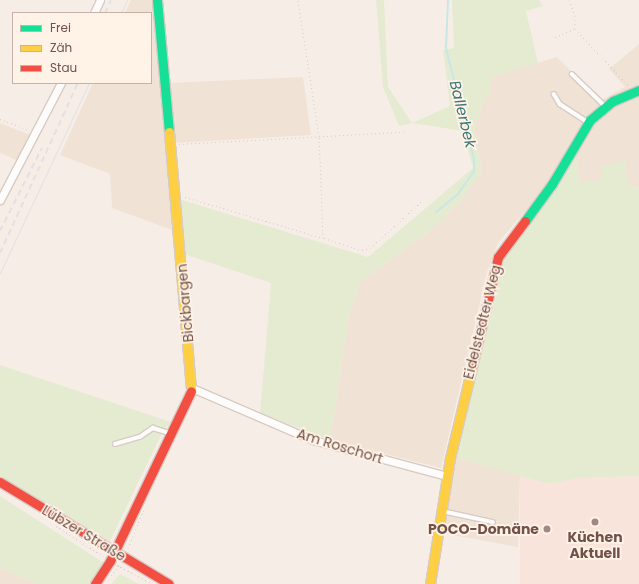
<!DOCTYPE html>
<meta charset="utf-8">
<style>
body{margin:0}
#map{position:relative;width:639px;height:584px;overflow:hidden;background:#f6eee6;font-family:Poppins,sans-serif}
div>[style]{position:absolute}
.residential>*{inset:0;background:#f1e2d6}
.commercial>*{inset:0;background:#f9e4dc}
.green>*{inset:0;background:#e4ebd1}
.stream>*{height:2px;margin:-1px;padding:0 1px;transform-origin:1px;border-radius:1px;background:#c8e7e5}
.path>*{height:1px;margin-top:-0.5px;transform-origin:0;background:repeating-linear-gradient(90deg,#d7ccc8 0 1px,transparent 0 4px)}
.roads{filter:drop-shadow(1px 0 #d7cbc5) drop-shadow(-1px 0 #d7cbc5) drop-shadow(0 1px #d7cbc5) drop-shadow(0 -1px #d7cbc5)}
.lane>*{height:3.5px;margin:-1.75px;padding:0 1.75px;transform-origin:1.75px;border-radius:1.75px;background:#fefcfb}
.street>*{height:7px;margin:-3.5px;padding:0 3.5px;transform-origin:3.5px;border-radius:3.5px;background:#fefcfb}
.fast>*{height:9px;margin:-4.5px;padding:0 4.5px;transform-origin:4.5px;border-radius:4.5px;background:#16e098}
.slow>*{height:9px;margin:-4.5px;padding:0 4.5px;transform-origin:4.5px;border-radius:4.5px;background:#ffcf43}
.jam>*{height:9px;margin:-4.5px;padding:0 4.5px;transform-origin:4.5px;border-radius:4.5px;background:#f24e42}
.tram>*{height:1px;margin:-0.5px;padding:0 0.5px;transform-origin:0.5px;border-radius:0.5px;background:#e3e0e3}
.rail>*{height:2px;margin-top:-1px;transform-origin:0;background:repeating-linear-gradient(90deg,#e3e0e3 0 6px,transparent 0 10px)}
.dots>*{width:11px;height:11px;translate:-50% -50%;box-sizing:border-box;border:2px solid #fff2e6;border-radius:50%}
span{translate:-50% -50%;white-space:nowrap;text-align:center;line-height:1.15;-webkit-text-stroke:3.5px #fff2e6;paint-order:stroke}
.street-label{font-size:14px;color:#725248}
.poi-label{font-size:14px;color:#725248;font-weight:700}
.right{translate:-100% -50%;text-align:right}
.water-label{font-size:15px;color:#3c7678;font-style:italic}
.legend{position:absolute;left:12px;top:12px;width:140px;height:72px;box-sizing:border-box;background:#fff2e6;border:1px solid #c7b2a7;margin:0;padding:5px 7px;list-style:none;font-size:12px;color:#725248}
.legend li{display:flex;align-items:center;gap:8px;height:20px}
.legend b{width:20px;border:1px solid #c7b2a7}
</style>
<div id="map">
<div class="residential">
<i style="clip-path:polygon(131px 0,153px 0,172px 230px,112px 208px,110px 174px,60px 155px,93px 83px,151px 83px,151px 13px,125px 13px)"></i>
<i style="clip-path:polygon(639px 44px,639px 187px,628px 188px,625px 162px,602px 180px,580px 184px,575px 152px,498px 243px,487px 272px,441px 468px,330px 440px,349px 315px,361px 281px,431px 230px,482px 172px,474px 130px,482px 104px,489px 94px,492px 76px,557px 57px,600px 101px,625px 87px,609px 69px)"></i>
<i style="clip-path:polygon(303px 77px,311px 135px,174px 143px,169px 83px)"></i>
<i style="clip-path:polygon(0 123px,30px 135px,16px 160px,0 153px)"></i>
<i style="clip-path:polygon(454px 457px,520px 475px,518px 547px,442px 533px)"></i>
<i style="clip-path:polygon(0 567px,37px 584px,0 584px)"></i>
</div>
<div class="commercial">
<i style="clip-path:polygon(520px 475px,549px 484px,580px 478px,639px 476px,639px 584px,520px 584px)"></i>
</div>
<div class="green">
<i style="clip-path:polygon(376px 0,384px 0,388px 87px,412px 123px,450px 106px,443px 50px,454px 48px,452px 0,539px 0,543px 6px,526px 11px,538px 63px,492px 77px,489px 95px,482px 104px,474px 130px,482px 172px,459px 204px,431px 230px,361px 281px,349px 315px,330px 440px,260px 413px,271px 283px,184px 254px,179px 199px,368px 257px,473px 168px,463px 131px,412px 123px,399px 126px,383px 87px)"></i>
<i style="clip-path:polygon(575px 152px,580px 183px,602px 180px,601px 166px,625px 161px,628px 188px,639px 187px,639px 476px,580px 478px,549px 484px,454px 457px,493px 290px,508px 250px)"></i>
<i style="clip-path:polygon(0 365px,171px 422px,163px 431px,110px 541px,0 478px)"></i>
<i style="clip-path:polygon(0 496px,104px 563px,90px 584px,37px 584px,0 567px)"></i>
<i style="clip-path:polygon(120px 574px,139px 584px,111px 584px)"></i>
</div>
<div class="stream">
<i style="left:436px;top:212px;width:28px;rotate:-39deg"></i>
<i style="left:458px;top:194px;width:28px;rotate:-55deg"></i>
<i style="left:474px;top:171px;width:12px;rotate:-90deg"></i>
<i style="left:474px;top:159px;width:114px;rotate:-104.2deg"></i>
<i style="left:446px;top:48px;width:48px;rotate:-87.6deg"></i>
</div>
<div class="path">
<i style="left:569px;top:0;width:17px;rotate:69deg"></i>
<i style="left:575px;top:16px;width:12px;rotate:90deg"></i>
<i style="left:555px;top:37px;width:22px;rotate:-22deg"></i>
<i style="left:575px;top:29px;width:79px;rotate:46.5deg"></i>
<i style="left:0;top:119px;width:30px;rotate:21deg"></i>
<i style="left:179px;top:144px;width:225px;rotate:-3.1deg"></i>
<i style="left:185px;top:197px;width:144px;rotate:16.5deg"></i>
<i style="left:323px;top:238px;width:102px;rotate:-92.2deg"></i>
<i style="left:319px;top:136px;width:138px;rotate:-98.8deg"></i>
<i style="left:324px;top:238px;width:40px;rotate:18deg"></i>
<i style="left:362px;top:250px;width:8px;rotate:-14deg"></i>
<i style="left:370px;top:248px;width:70px;rotate:-42.1deg"></i>
<i style="left:56px;top:526px;width:56px;rotate:32.6deg"></i>
<i style="left:128px;top:548px;width:42px;rotate:-67.7deg"></i>
<i style="left:117px;top:565px;width:40px;rotate:28deg"></i>
<i style="left:109px;top:579px;width:19px;rotate:-54deg"></i>
</div>
<div class="roads">
<div class="lane">
<i style="left:572px;top:74px;width:46px;rotate:44.1deg"></i>
<i style="left:554px;top:94px;width:12px;rotate:59deg"></i>
<i style="left:560px;top:104px;width:33px;rotate:33deg"></i>
<i style="left:115px;top:444px;width:26px;rotate:-16deg"></i>
<i style="left:140px;top:437px;width:16px;rotate:-35deg"></i>
<i style="left:153px;top:428px;width:17px;rotate:17deg"></i>
<i style="left:442px;top:511px;width:52px;rotate:12.2deg"></i>
</div>
<div class="street">
<i style="left:94px;top:13px;width:14px;rotate:-65deg"></i>
<i style="left:0;top:200px;width:132px;rotate:-62.5deg"></i>
<i style="left:192px;top:388px;width:132px;rotate:23.3deg"></i>
<i style="left:313px;top:440px;width:138px;rotate:15.1deg"></i>
</div>
<div class="fast">
<i style="left:157px;top:0;width:133px;rotate:84.8deg"></i>
<i style="left:525px;top:221px;width:46px;rotate:-53.9deg"></i>
<i style="left:552px;top:184px;width:74px;rotate:-59.3deg"></i>
<i style="left:590px;top:120px;width:30px;rotate:-40deg"></i>
<i style="left:613px;top:101px;width:28px;rotate:-23deg"></i>
</div>
<div class="slow">
<i style="left:169px;top:132px;width:260px;rotate:85.1deg"></i>
<i style="left:430px;top:584px;width:128px;rotate:-81deg"></i>
<i style="left:450px;top:458px;width:94px;rotate:-76.4deg"></i>
</div>
<div class="jam">
<i style="left:472px;top:367px;width:113px;rotate:-76.7deg"></i>
<i style="left:498px;top:257px;width:45px;rotate:-53.1deg"></i>
<i style="left:0;top:482px;width:197px;rotate:31.1deg"></i>
<i style="left:95px;top:584px;width:27px;rotate:-57deg"></i>
<i style="left:110px;top:561px;width:188px;rotate:-64.5deg"></i>
</div>
</div>
<div class="tram">
<i style="left:121px;top:13px;width:14px;rotate:-65deg"></i>
<i style="left:0;top:273px;width:210px;rotate:-64.9deg"></i>
</div>
<div class="rail">
<i style="left:105px;top:13px;width:14px;rotate:-65deg"></i>
<i style="left:0;top:231px;width:93px;rotate:-63.2deg"></i>
<i style="left:0;top:253px;width:187px;rotate:-65.4deg"></i>
</div>
<div class="dots">
<i style="left:595px;top:522px;background:#a0897f"></i>
<i style="left:547px;top:529px;background:#a0897f"></i>
</div>
<div class="street-label">
<span style="left:185px;top:303px;rotate:-95deg">Bickbargen</span>
<span style="left:482px;top:322px;rotate:-76deg">Eidelstedter Weg</span>
<span style="left:340px;top:446px;rotate:17deg">Am Roschort</span>
<span style="left:84px;top:533px;rotate:31deg">Lübzer Straße</span>
</div>
<div class="poi-label">
<span class="right" style="left:539px;top:529px">POCO-Domäne</span>
<span style="left:595px;top:545px">Küchen<br>Aktuell</span>
</div>
<div class="water-label">
<span style="left:463px;top:114px;rotate:76deg">Ballerbek</span>
</div>
<ul class="legend">
<li><b style="height:5px;background:#16e098"></b>Frei</li>
<li><b style="height:5px;background:#ffcf43"></b>Zäh</li>
<li><b style="height:5px;background:#f24e42"></b>Stau</li>
</ul>
</div>
